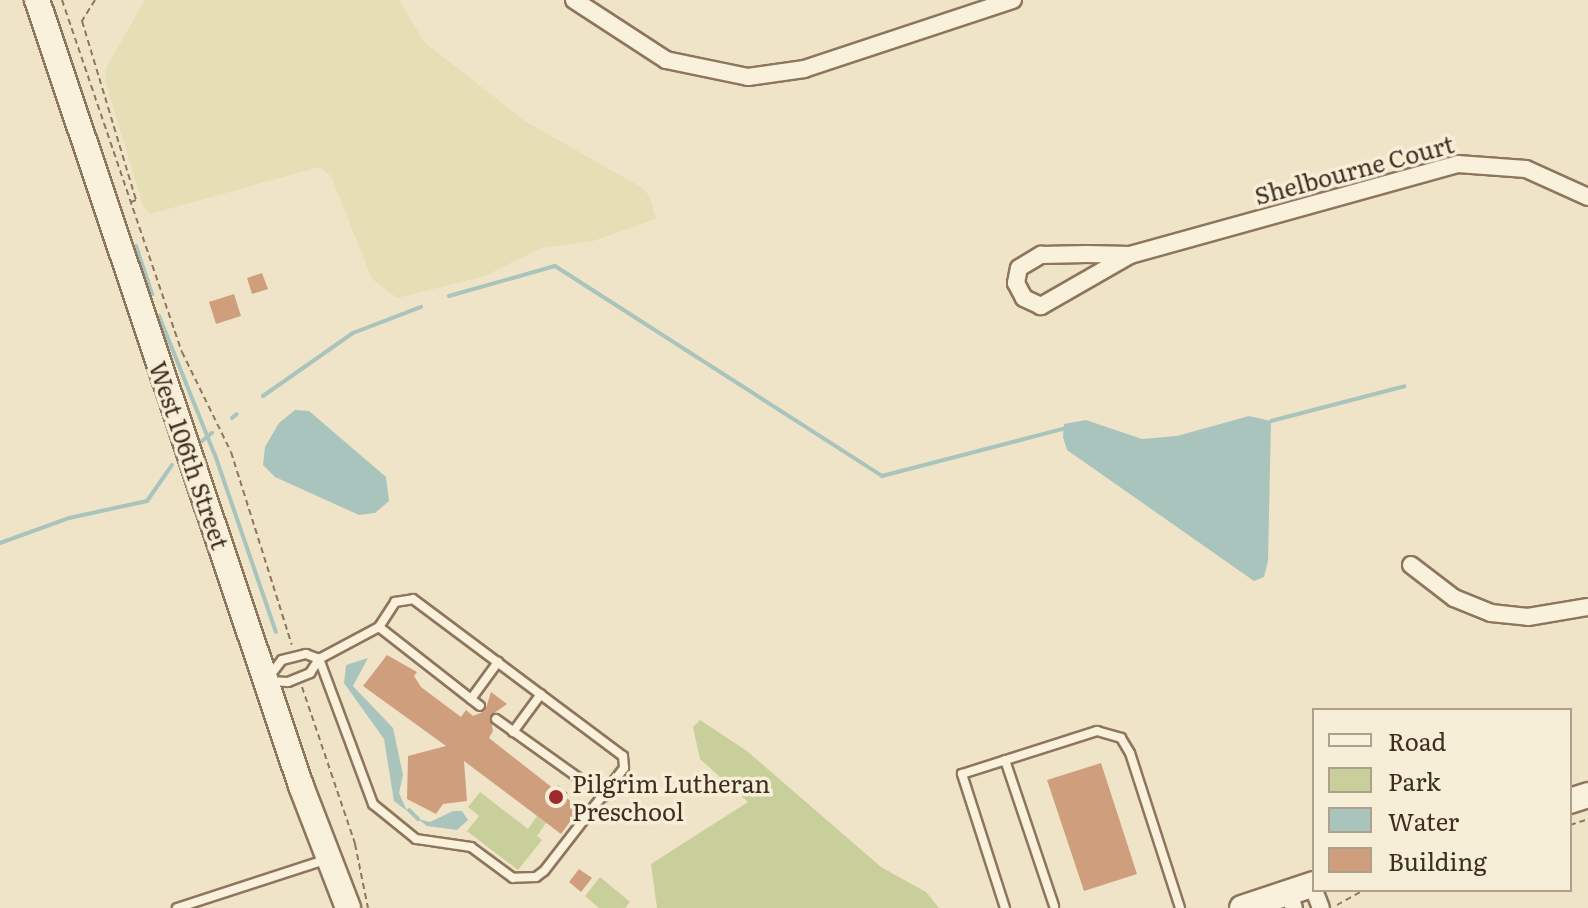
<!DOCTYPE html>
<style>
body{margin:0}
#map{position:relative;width:1588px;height:908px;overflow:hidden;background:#f0e4c8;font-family:Literata,serif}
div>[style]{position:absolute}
.farmland>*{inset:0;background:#e6deb5}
.green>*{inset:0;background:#c9cf9b}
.water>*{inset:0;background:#a9c4bc}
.stream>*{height:4px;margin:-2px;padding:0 2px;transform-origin:2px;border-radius:2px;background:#a9c4bc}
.building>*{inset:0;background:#cf9f7d}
.path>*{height:2px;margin-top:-1px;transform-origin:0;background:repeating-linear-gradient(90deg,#8d765c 0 6px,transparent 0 10px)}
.roads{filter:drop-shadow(2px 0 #8d765c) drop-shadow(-2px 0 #8d765c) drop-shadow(0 2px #8d765c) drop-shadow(0 -2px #8d765c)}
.lane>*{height:8px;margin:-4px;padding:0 4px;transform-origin:4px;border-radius:4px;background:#faf1dc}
.street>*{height:16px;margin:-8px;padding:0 8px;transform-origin:8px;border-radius:8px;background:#faf1dc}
.secondary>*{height:24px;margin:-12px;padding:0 12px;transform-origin:12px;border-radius:12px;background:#faf1dc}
.dots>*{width:22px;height:22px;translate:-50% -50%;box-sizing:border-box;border:4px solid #f7eed8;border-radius:50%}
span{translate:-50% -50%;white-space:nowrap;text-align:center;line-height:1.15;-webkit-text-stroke:7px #f7eed8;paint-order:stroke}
.street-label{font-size:24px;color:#3d2e20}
.poi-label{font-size:24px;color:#3d2e20}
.left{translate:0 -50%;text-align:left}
.legend{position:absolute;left:1312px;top:708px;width:260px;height:184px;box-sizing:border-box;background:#f7eed8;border:2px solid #ada18e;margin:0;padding:10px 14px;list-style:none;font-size:24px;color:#3d2e20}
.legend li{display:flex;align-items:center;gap:16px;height:40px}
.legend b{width:40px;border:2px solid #ada18e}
</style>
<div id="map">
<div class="farmland">
<i style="clip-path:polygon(145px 0,399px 0,424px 42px,525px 121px,639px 186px,649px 195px,656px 219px,593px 241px,541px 248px,485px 276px,397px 298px,372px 279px,331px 176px,319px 167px,150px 214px,143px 206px,105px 80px,106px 68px)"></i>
</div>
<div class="green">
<i style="clip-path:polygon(700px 720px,747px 751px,881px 867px,926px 892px,939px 908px,657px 908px,651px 864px,748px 802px,700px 759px,693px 727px)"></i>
<i style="clip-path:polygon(480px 792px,528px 829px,537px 816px,546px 823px,537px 836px,542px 840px,518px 870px,467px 831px,479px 816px,468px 807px)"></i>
<i style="clip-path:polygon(600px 877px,630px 902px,625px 908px,599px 908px,585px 896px)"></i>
</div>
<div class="water">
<i style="clip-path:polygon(295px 410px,309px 411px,386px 477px,389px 501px,375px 513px,359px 515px,275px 477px,263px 465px,265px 447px,279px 423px)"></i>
<i style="clip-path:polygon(1249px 416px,1271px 421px,1268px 561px,1264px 577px,1254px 581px,1067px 450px,1063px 437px,1064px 424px,1086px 420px,1142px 439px,1177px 436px)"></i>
<i style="clip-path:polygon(368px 658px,353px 686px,393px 728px,403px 775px,399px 793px,407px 811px,394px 801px,384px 739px,344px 683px,346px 665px)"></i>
<i style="clip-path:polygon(453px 811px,462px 811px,468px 820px,457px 830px,427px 826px,418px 819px,430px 822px)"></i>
</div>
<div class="stream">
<i style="left:136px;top:246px;width:51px;rotate:71.6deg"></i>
<i style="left:449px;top:296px;width:110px;rotate:-15.8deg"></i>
<i style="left:555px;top:266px;width:389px;rotate:32.7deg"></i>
<i style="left:882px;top:476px;width:187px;rotate:-14.6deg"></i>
<i style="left:159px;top:316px;width:150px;rotate:68.1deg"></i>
<i style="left:215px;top:455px;width:187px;rotate:71deg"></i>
<i style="left:263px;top:396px;width:110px;rotate:-35deg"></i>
<i style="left:353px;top:333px;width:73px;rotate:-20.9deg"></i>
<i style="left:232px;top:418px;width:6px;rotate:-39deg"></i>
<i style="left:1271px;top:421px;width:138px;rotate:-14.6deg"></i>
<i style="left:202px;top:441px;width:13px;rotate:-39deg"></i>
<i style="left:0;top:543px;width:73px;rotate:-19.9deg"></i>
<i style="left:69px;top:518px;width:80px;rotate:-12.3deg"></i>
<i style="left:147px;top:501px;width:44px;rotate:-55.2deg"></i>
<i style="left:409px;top:810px;width:13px;rotate:45deg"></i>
</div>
<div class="building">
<i style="clip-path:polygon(262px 273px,268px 289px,252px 294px,247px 278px)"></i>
<i style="clip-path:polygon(234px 294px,241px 316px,216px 324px,209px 302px)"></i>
<i style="clip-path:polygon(387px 655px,417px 672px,414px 676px,421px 687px,461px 717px,466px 710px,473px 716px,485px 711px,491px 692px,507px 704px,490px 716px,493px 731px,489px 738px,554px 789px,558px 785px,568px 793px,565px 797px,580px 808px,561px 834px,464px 761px,467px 801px,443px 804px,436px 814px,407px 799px,408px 756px,446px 746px,363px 686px)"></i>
<i style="clip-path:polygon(1101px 763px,1137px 874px,1084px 891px,1047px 780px)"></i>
<i style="clip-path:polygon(579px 869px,592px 878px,581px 892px,569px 882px)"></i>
</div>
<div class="path">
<i style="left:62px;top:0;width:372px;rotate:71.2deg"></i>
<i style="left:182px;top:352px;width:111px;rotate:63.9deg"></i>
<i style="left:231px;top:452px;width:202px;rotate:72.5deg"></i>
<i style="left:95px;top:0;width:25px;rotate:122deg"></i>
<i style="left:82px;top:21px;width:187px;rotate:73.2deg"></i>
<i style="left:136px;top:200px;width:5px;rotate:158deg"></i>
<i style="left:302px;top:687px;width:166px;rotate:71.3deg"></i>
<i style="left:355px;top:844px;width:65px;rotate:78.5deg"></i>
<i style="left:1570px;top:825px;width:19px;rotate:-18deg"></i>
<i style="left:1337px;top:905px;width:31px;rotate:-29deg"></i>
</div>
<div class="roads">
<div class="lane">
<i style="left:379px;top:627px;width:128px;rotate:38deg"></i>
<i style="left:269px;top:677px;width:21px;rotate:-53deg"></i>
<i style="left:282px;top:660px;width:25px;rotate:-14deg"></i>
<i style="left:306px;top:654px;width:14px;rotate:21deg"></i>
<i style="left:269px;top:681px;width:19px;rotate:3deg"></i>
<i style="left:288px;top:682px;width:24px;rotate:-22deg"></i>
<i style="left:310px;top:673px;width:17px;rotate:-57deg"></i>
<i style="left:319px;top:659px;width:68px;rotate:-28.1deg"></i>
<i style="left:379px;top:627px;width:30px;rotate:-57deg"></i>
<i style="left:395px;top:602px;width:18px;rotate:-9deg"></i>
<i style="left:413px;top:599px;width:262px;rotate:36.8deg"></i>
<i style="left:623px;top:756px;width:12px;rotate:85deg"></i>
<i style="left:624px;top:768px;width:130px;rotate:127.8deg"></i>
<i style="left:544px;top:871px;width:10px;rotate:143deg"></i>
<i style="left:536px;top:877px;width:23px;rotate:178deg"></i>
<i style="left:513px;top:878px;width:52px;rotate:-143.6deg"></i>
<i style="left:471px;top:847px;width:56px;rotate:-171.7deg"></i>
<i style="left:416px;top:839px;width:55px;rotate:-140.9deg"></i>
<i style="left:373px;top:804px;width:155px;rotate:-110.4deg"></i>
<i style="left:471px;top:699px;width:46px;rotate:-53.9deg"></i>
<i style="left:496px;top:719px;width:133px;rotate:35.5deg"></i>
<i style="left:513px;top:732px;width:47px;rotate:-53.6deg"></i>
<i style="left:1005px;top:760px;width:154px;rotate:71.4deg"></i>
<i style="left:177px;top:908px;width:159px;rotate:-18deg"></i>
<i style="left:1005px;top:908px;width:141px;rotate:-107.8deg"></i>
<i style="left:962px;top:774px;width:142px;rotate:-17.7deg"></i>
<i style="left:1097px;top:731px;width:25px;rotate:16deg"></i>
<i style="left:1121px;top:738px;width:17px;rotate:59deg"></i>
<i style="left:1130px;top:753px;width:163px;rotate:72.1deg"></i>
</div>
<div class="street">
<i style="left:574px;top:0;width:110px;rotate:33.1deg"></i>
<i style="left:666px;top:60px;width:84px;rotate:11.7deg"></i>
<i style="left:748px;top:77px;width:57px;rotate:-8.1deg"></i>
<i style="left:804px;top:69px;width:220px;rotate:-18.3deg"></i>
<i style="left:1041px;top:255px;width:46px;rotate:-1.2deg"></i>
<i style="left:1087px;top:254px;width:43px;rotate:1.3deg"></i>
<i style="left:1130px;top:255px;width:103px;rotate:150.2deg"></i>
<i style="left:1041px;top:306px;width:19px;rotate:-155deg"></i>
<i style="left:1024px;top:298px;width:17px;rotate:-118deg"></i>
<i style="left:1016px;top:283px;width:15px;rotate:-79deg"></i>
<i style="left:1019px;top:268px;width:26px;rotate:-31deg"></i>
<i style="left:1130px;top:255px;width:340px;rotate:-15.5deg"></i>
<i style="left:1458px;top:164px;width:68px;rotate:4.2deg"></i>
<i style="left:1526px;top:169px;width:68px;rotate:24.3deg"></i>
<i style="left:1411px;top:565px;width:54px;rotate:37.5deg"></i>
<i style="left:1454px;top:598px;width:40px;rotate:22deg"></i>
<i style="left:1491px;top:613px;width:37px;rotate:6deg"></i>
<i style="left:1528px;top:617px;width:61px;rotate:-9.5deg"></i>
<i style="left:1314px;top:890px;width:19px;rotate:69deg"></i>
<i style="left:1289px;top:893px;width:16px;rotate:72deg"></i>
</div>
<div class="secondary">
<i style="left:37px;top:0;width:829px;rotate:71.43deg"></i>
<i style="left:301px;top:786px;width:131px;rotate:68.9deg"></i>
<i style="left:1570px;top:801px;width:19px;rotate:-18deg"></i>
<i style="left:1242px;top:908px;width:76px;rotate:-18.4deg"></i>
</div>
</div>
<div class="dots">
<i style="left:556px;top:797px;background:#9e2a2b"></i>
</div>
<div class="street-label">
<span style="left:1354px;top:169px;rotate:-15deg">Shelbourne Court</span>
<span style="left:190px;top:455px;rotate:71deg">West 106th Street</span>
</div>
<div class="poi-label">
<span class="left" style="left:572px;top:797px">Pilgrim Lutheran<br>Preschool</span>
</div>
<ul class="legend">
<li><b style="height:10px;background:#faf1dc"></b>Road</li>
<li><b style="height:22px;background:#c9cf9b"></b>Park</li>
<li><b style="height:22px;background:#a9c4bc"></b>Water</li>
<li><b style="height:22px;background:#cf9f7d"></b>Building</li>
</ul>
</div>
